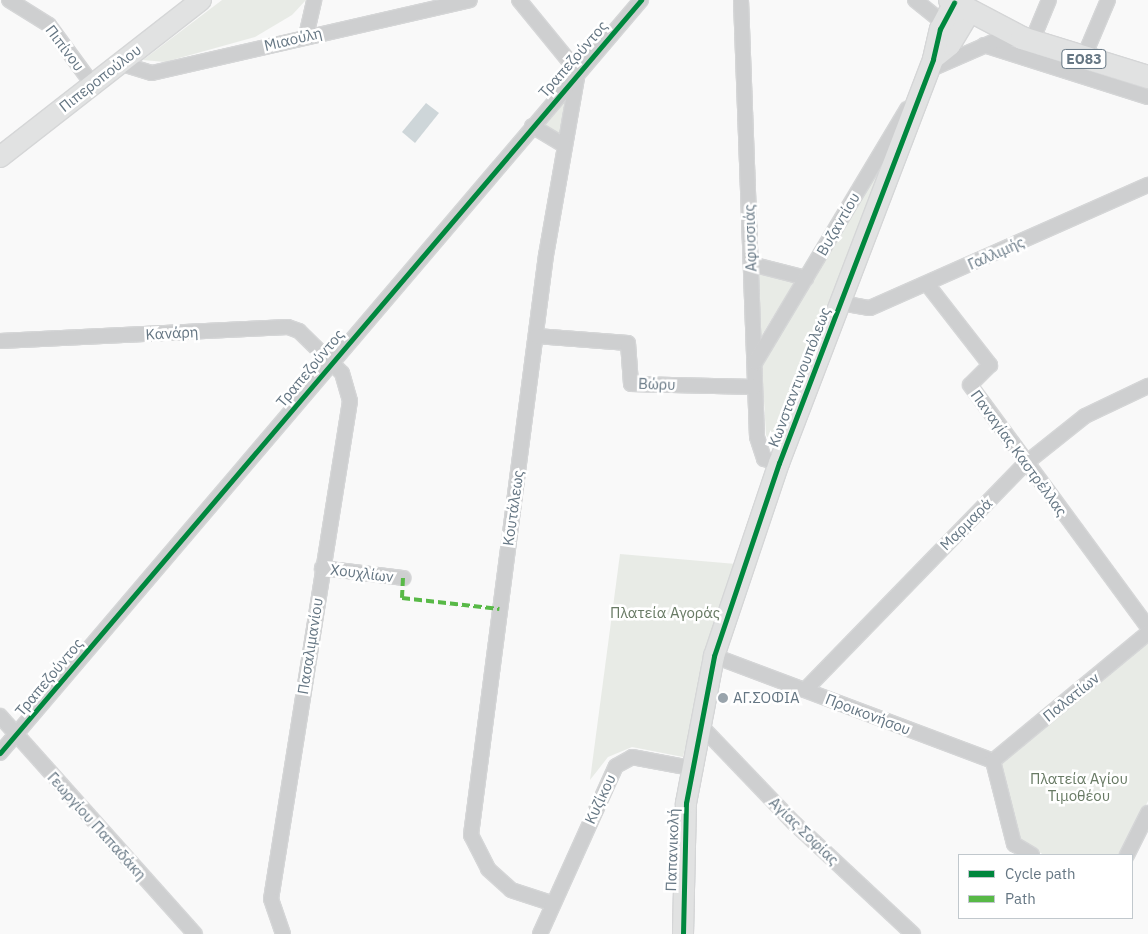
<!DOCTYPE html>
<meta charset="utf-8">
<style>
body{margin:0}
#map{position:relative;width:1148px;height:934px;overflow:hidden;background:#f9f9f9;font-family:"IBM Plex Sans",sans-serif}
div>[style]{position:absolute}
.green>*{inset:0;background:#e8ebe6}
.water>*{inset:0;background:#ced6d9}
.roads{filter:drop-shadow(1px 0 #d5d6d7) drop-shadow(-1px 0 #d5d6d7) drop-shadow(0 1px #d5d6d7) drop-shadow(0 -1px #d5d6d7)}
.street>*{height:14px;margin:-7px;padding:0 7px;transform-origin:7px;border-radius:7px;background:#cecfd0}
.secondary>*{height:20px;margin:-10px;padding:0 10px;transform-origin:10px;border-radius:10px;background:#e1e2e2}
.primary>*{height:22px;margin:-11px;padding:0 11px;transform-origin:11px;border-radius:11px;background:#e1e2e2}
.quiet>*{height:4px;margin-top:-2px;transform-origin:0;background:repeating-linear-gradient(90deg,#58b947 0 8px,transparent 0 12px)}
.cycleway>*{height:5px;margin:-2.5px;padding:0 2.5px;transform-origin:2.5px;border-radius:2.5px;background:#00873e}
.dots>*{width:14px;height:14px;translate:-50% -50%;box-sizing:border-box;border:2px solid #fff;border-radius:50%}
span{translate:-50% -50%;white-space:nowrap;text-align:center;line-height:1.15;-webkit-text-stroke:5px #fff;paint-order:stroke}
.shield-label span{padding:1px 4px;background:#fff;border:1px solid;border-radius:4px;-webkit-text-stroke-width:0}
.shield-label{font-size:14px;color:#657683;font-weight:700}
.street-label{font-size:15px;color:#657683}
.park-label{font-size:15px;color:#687a64}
.poi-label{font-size:15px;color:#657683}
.left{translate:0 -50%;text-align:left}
.legend{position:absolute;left:958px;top:854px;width:175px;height:65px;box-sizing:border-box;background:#fff;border:1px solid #c1c8cd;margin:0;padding:6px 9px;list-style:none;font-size:15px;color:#657683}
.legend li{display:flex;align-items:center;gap:10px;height:25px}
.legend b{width:25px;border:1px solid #c1c8cd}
</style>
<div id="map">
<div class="green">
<i style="clip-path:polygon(222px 0,306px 0,292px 15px,255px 37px,165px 62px,143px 60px)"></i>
<i style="clip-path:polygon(578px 72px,564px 145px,532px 126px)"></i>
<i style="clip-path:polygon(884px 157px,777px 440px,771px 442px,766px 435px,762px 366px)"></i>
<i style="clip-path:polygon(754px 269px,795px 281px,757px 343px)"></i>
<i style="clip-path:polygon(620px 554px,736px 564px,708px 651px,683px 757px,632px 747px,608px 757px,590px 780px)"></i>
<i style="clip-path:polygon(1148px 641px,1148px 801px,1121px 855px,1044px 855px,1019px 840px,1000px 763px)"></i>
</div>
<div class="water">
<i style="clip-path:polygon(426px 103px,439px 113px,415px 143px,402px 132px)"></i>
</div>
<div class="roads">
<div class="street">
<i style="left:9px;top:0;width:47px;rotate:32deg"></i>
<i style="left:49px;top:25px;width:73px;rotate:53.9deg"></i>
<i style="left:519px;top:0;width:93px;rotate:50.7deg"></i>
<i style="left:578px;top:72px;width:186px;rotate:99.9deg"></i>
<i style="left:546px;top:255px;width:585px;rotate:97.37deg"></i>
<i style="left:471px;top:835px;width:38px;rotate:63deg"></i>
<i style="left:488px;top:869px;width:31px;rotate:42deg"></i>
<i style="left:511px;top:890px;width:42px;rotate:18deg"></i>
<i style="left:741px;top:0;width:437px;rotate:87.9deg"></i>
<i style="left:757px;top:437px;width:23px;rotate:72deg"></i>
<i style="left:764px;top:459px;width:16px;rotate:15deg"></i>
<i style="left:915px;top:0;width:36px;rotate:39deg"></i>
<i style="left:306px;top:36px;width:37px;rotate:-77deg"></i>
<i style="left:1032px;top:41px;width:44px;rotate:-67.5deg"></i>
<i style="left:984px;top:45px;width:172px;rotate:17.6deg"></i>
<i style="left:1083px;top:59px;width:64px;rotate:-67deg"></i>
<i style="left:119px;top:63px;width:34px;rotate:17deg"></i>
<i style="left:152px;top:73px;width:326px;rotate:-12.9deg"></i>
<i style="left:931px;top:69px;width:70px;rotate:-23.6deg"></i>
<i style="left:995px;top:41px;width:26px;rotate:-7deg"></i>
<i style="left:532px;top:126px;width:37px;rotate:31deg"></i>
<i style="left:751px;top:264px;width:57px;rotate:14.3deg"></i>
<i style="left:927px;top:284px;width:103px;rotate:52.1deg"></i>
<i style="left:990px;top:365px;width:28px;rotate:135deg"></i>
<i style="left:970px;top:385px;width:300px;rotate:53.7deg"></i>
<i style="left:841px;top:303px;width:29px;rotate:10deg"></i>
<i style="left:870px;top:308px;width:304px;rotate:-23.9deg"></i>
<i style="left:536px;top:336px;width:92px;rotate:4.4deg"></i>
<i style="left:628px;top:343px;width:41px;rotate:85.8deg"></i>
<i style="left:631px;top:384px;width:124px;rotate:1.4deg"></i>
<i style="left:0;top:341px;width:288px;rotate:-2.8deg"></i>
<i style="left:288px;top:327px;width:12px;rotate:20deg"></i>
<i style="left:299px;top:331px;width:60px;rotate:44.3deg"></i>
<i style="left:342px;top:373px;width:29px;rotate:74deg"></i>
<i style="left:350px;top:401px;width:504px;rotate:99.01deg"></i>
<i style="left:271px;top:899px;width:37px;rotate:71deg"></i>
<i style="left:755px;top:363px;width:296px;rotate:-59.1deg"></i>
<i style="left:322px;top:568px;width:82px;rotate:7deg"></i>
<i style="left:714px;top:656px;width:298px;rotate:20.6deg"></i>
<i style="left:805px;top:690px;width:317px;rotate:-45.8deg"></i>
<i style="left:1026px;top:463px;width:75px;rotate:-38.5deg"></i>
<i style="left:1085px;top:416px;width:70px;rotate:-25.5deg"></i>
<i style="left:0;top:716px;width:292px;rotate:48.2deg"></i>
<i style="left:699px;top:724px;width:139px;rotate:46.2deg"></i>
<i style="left:795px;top:824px;width:161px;rotate:43deg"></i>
<i style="left:0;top:753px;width:989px;rotate:-49.59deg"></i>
<i style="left:993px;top:761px;width:201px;rotate:-39.6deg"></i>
<i style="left:993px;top:761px;width:86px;rotate:75.8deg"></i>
<i style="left:1014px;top:844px;width:21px;rotate:31deg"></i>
<i style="left:1127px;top:855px;width:47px;rotate:-63.4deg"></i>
<i style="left:540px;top:934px;width:184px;rotate:-65.7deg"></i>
<i style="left:616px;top:766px;width:18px;rotate:-29deg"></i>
<i style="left:632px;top:757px;width:59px;rotate:10.7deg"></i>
</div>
<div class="secondary">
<i style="left:933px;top:59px;width:22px;rotate:-39deg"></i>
<i style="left:950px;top:45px;width:37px;rotate:-59deg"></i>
<i style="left:0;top:157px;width:255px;rotate:-38deg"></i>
<i style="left:683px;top:934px;width:131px;rotate:-88.7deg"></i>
<i style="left:686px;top:803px;width:150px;rotate:-79.2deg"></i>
<i style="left:714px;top:656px;width:204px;rotate:-71.4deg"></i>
<i style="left:779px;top:463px;width:432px;rotate:-69.1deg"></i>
<i style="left:933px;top:59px;width:31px;rotate:-77deg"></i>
<i style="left:940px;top:29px;width:30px;rotate:-62deg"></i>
</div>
<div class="primary">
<i style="left:950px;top:0;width:81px;rotate:27.8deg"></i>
<i style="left:1022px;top:38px;width:132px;rotate:17.2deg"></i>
</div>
</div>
<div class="quiet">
<i style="left:403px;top:578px;width:20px;rotate:93deg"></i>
<i style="left:402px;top:598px;width:98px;rotate:6.5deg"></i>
</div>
<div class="cycleway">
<i style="left:0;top:753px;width:989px;rotate:-49.59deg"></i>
<i style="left:683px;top:934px;width:131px;rotate:-88.7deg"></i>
<i style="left:686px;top:803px;width:150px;rotate:-79.2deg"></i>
<i style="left:714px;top:656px;width:204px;rotate:-71.4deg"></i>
<i style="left:779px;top:463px;width:432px;rotate:-69.1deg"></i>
<i style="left:933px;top:59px;width:31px;rotate:-77deg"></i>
<i style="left:940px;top:29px;width:30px;rotate:-62deg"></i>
</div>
<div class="dots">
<i style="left:723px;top:698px;background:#99a4ac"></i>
</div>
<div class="shield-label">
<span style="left:1084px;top:59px">ΕΟ83</span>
</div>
<div class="street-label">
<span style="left:293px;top:39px;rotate:-13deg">Μιαούλη</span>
<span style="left:65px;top:48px;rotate:53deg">Πιπίνου</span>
<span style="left:573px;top:59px;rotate:-49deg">Τραπεζούντος</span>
<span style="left:100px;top:78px;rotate:-38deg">Πιπεροπούλου</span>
<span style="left:838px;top:224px;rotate:-60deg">Βυζαντίου</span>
<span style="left:750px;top:238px;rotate:-92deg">Αφυσσιάς</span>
<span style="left:996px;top:253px;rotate:-24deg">Γαλλιμής</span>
<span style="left:172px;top:333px;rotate:-3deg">Κανάρη</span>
<span style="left:310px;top:368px;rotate:-50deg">Τραπεζούντος</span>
<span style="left:799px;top:377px;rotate:-69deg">Κωνσταντινουπόλεως</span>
<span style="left:657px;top:384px;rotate:2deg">Βώρυ</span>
<span style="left:1019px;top:453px;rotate:54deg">Παναγίας Καστρέλλας</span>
<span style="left:513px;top:508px;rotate:-82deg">Κουτάλεως</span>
<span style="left:966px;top:524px;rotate:-45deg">Μαρμαρά</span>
<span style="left:362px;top:573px;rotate:7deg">Χουχλίων</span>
<span style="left:310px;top:646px;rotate:-81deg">Πασαλιμανίου</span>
<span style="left:49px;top:677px;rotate:-50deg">Τραπεζούντος</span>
<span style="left:1071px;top:697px;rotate:-39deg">Παλατίων</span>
<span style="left:868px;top:714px;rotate:21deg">Προικονήσου</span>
<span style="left:600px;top:799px;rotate:-65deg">Κυζίκου</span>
<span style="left:97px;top:826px;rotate:48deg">Γεωργίου Παπαδάκη</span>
<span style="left:804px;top:831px;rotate:44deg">Αγίας Σοφίας</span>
<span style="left:672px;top:850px;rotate:-88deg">Παπανικολή</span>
</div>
<div class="park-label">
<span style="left:665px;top:613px">Πλατεία Αγοράς</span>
<span style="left:1079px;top:787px">Πλατεία Αγίου<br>Τιμοθέου</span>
</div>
<div class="poi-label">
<span class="left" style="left:733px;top:698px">ΑΓ.ΣΟΦΙΑ</span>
</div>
<ul class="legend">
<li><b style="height:6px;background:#00873e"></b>Cycle path</li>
<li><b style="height:6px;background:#58b947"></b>Path</li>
</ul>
</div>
